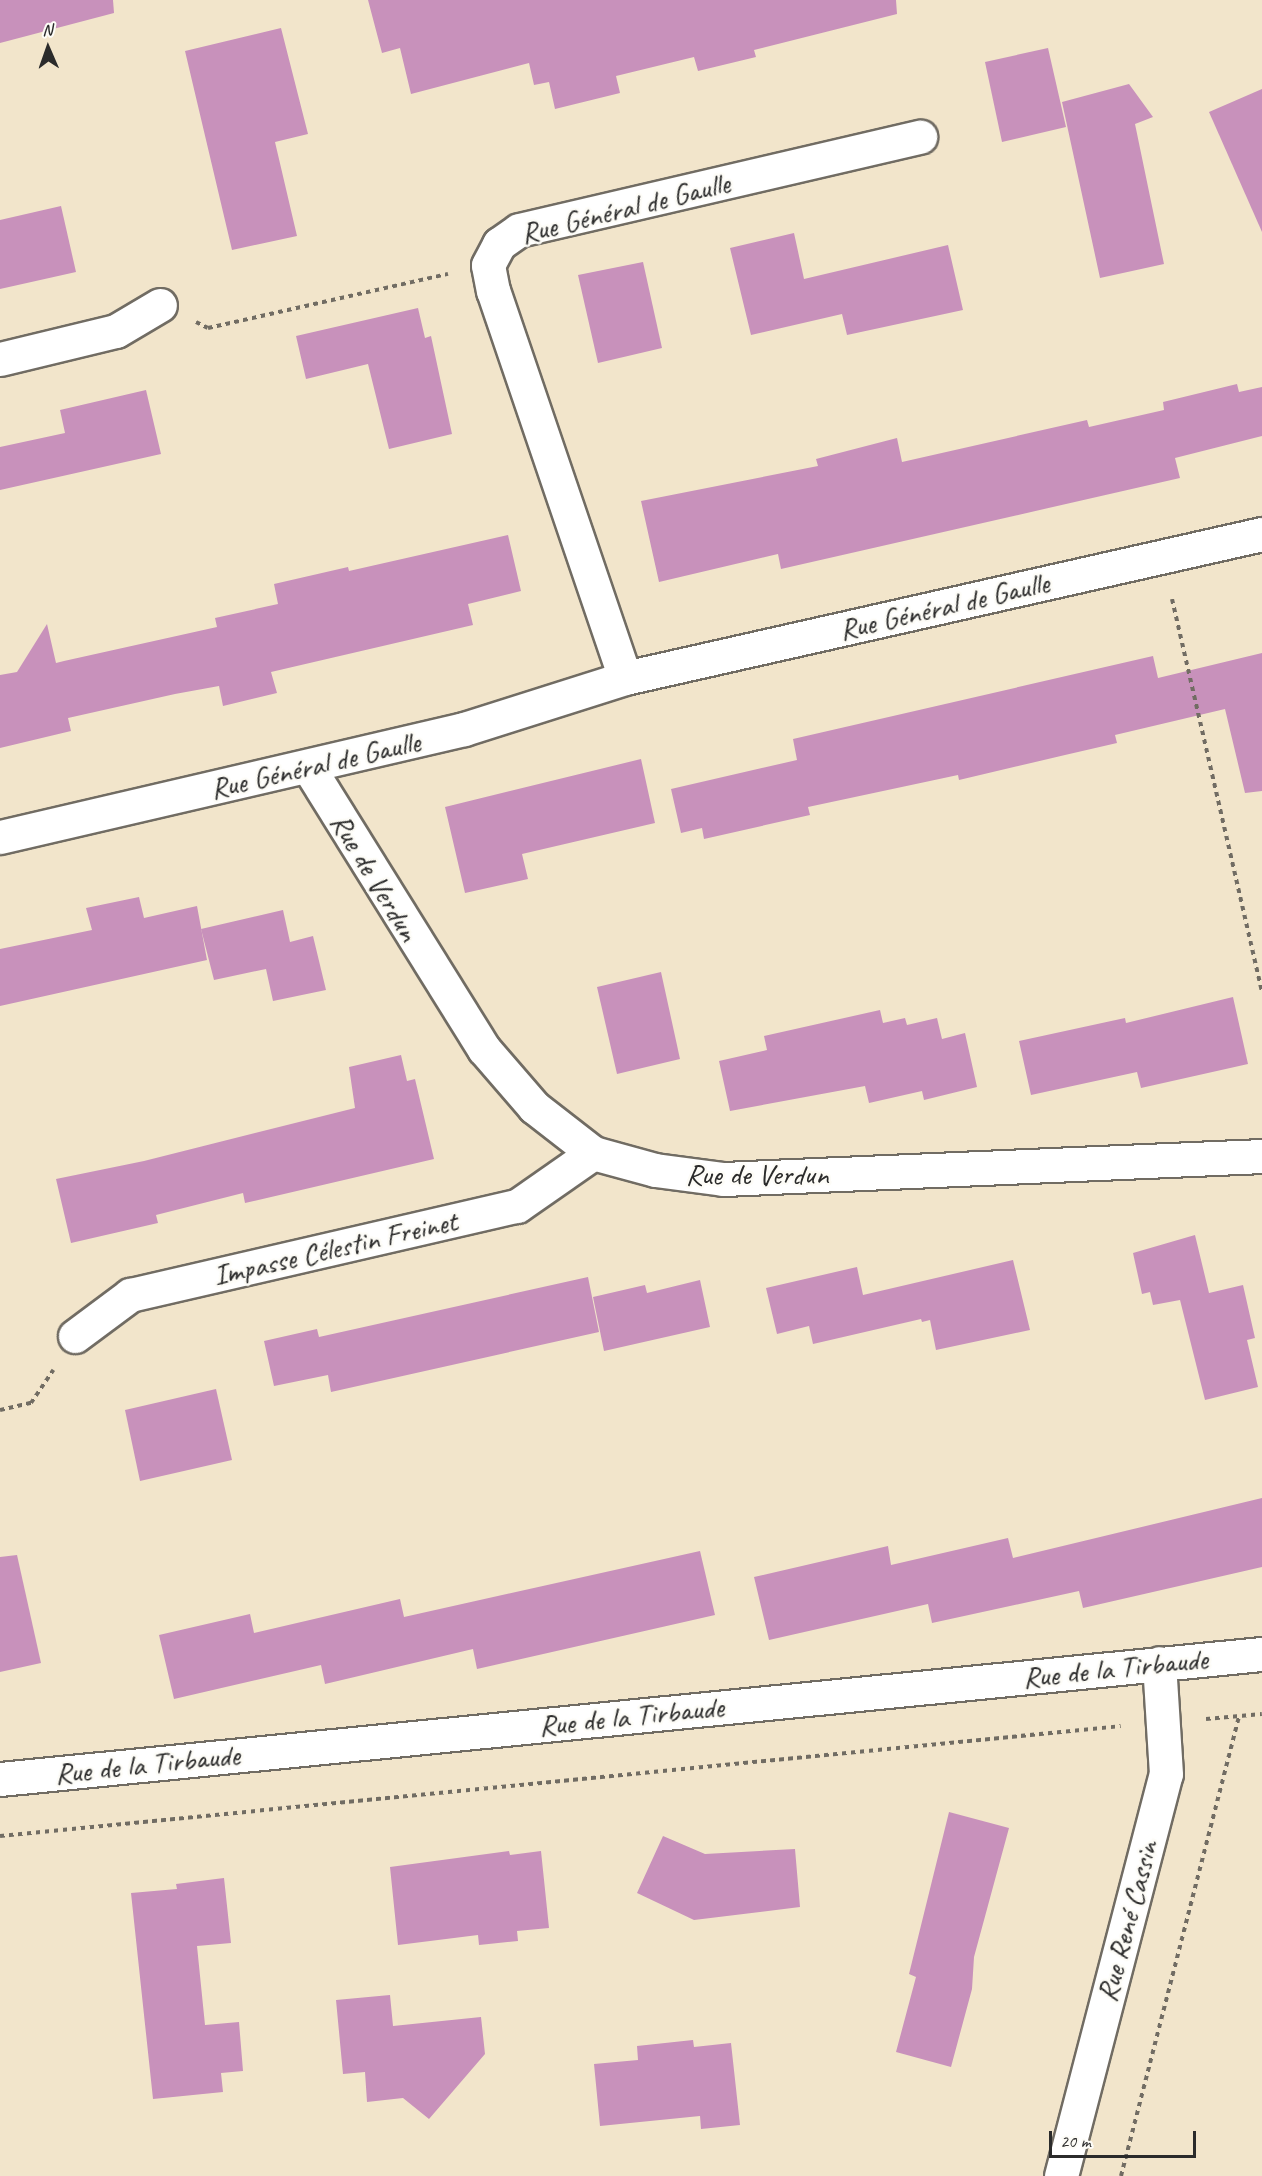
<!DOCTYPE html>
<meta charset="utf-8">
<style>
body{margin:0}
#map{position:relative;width:1262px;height:2176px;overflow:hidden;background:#f2e5cb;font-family:Caveat,sans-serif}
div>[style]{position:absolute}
.building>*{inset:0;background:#c891bb}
.path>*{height:4px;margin-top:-2px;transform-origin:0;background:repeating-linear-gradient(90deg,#716c63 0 4.5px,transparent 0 9px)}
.roads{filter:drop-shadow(2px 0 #716c63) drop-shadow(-2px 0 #716c63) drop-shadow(0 2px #716c63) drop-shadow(0 -2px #716c63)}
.minor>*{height:33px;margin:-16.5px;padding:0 16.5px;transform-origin:16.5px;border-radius:16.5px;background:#fff}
span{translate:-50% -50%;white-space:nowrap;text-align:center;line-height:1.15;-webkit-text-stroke:5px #fdfcf7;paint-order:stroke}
.street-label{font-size:30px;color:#2b2b2b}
.north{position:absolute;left:18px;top:18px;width:60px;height:60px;-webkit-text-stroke:4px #fdfcf7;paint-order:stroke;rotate:358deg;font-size:16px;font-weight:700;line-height:24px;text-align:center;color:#2b2b2b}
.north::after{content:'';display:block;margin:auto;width:21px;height:27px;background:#2b2b2b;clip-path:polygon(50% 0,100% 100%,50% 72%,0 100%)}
.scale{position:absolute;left:1049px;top:2131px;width:147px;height:27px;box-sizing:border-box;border:3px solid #2b2b2b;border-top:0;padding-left:8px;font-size:18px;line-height:21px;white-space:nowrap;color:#2b2b2b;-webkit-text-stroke:4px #fdfcf7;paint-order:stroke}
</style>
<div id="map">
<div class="building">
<i style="clip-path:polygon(0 0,113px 0,114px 13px,0 43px)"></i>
<i style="clip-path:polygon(368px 0,896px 0,897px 14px,754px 50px,756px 57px,698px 71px,694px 57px,616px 76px,620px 93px,555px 109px,549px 82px,534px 85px,529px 63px,411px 94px,400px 48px,382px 53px)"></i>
<i style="clip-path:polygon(281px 28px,308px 134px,275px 142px,297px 236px,232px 250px,185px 51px)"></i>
<i style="clip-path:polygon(1048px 48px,1066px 127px,1002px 142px,985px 62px)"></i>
<i style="clip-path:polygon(1129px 84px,1153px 117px,1135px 124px,1164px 264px,1100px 278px,1062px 102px)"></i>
<i style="clip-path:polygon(1262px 89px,1262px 232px,1209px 112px)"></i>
<i style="clip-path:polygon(61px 206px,76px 272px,0 289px,0 220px)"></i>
<i style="clip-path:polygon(794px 233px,804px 279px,948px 245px,963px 310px,847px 335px,842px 314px,751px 335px,730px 248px)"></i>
<i style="clip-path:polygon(643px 262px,662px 348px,598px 363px,578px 275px)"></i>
<i style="clip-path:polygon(418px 308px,425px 338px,431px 336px,452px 434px,389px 449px,368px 364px,306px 379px,296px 336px)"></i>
<i style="clip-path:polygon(1237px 384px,1239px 392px,1262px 387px,1262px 436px,1175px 458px,1180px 478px,781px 569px,778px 554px,659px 582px,641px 501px,818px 466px,816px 459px,897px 438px,902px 462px,1087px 420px,1089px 427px,1164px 410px,1163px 402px)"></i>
<i style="clip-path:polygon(146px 390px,161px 454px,0 490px,0 447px,65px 433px,60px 410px)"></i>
<i style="clip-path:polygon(508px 535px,521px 591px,468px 604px,473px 625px,271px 672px,277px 693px,223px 706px,219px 686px,175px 694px,68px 718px,71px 731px,0 748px,0 675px,17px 672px,47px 624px,56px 663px,64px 661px,217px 627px,215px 618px,278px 604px,274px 584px,348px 567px,349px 571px)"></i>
<i style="clip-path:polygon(1262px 653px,1262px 791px,1245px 793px,1225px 709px,1115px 735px,1117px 743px,1065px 755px,959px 780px,958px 775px,808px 807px,810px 815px,704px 839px,702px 828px,681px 833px,671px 789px,797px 760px,793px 739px,1153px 656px,1158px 678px)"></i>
<i style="clip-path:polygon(641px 759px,655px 823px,522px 854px,528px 879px,465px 893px,445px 807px)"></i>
<i style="clip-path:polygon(139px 897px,144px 918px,197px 906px,207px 960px,0 1006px,0 949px,92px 930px,86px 908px)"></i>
<i style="clip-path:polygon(283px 910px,290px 942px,313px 936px,326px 990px,273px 1001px,266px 969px,214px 980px,201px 929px)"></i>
<i style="clip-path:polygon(661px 972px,680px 1059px,617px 1074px,597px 987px)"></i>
<i style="clip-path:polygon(1233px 997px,1248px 1064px,1141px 1088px,1137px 1072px,1031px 1095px,1019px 1041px,1125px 1018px,1126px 1023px)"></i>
<i style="clip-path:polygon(880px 1010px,883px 1023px,905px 1018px,907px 1025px,937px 1018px,942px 1039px,965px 1033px,977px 1087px,924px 1100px,922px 1091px,869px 1103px,865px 1086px,730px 1111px,719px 1061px,767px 1050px,764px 1036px)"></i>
<i style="clip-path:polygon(401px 1055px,407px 1081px,415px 1079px,434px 1159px,245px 1203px,243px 1193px,156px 1215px,158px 1223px,71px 1243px,56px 1179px,144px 1161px,355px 1108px,349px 1067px)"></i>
<i style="clip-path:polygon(1195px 1235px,1209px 1293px,1243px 1285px,1255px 1338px,1247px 1340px,1258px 1387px,1205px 1400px,1180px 1300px,1153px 1305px,1150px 1292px,1142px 1294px,1133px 1253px)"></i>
<i style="clip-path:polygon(1013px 1260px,1030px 1330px,936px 1350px,930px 1320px,922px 1322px,921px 1319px,813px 1344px,809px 1326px,777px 1334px,766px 1288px,857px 1267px,863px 1295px)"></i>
<i style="clip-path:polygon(588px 1277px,599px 1332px,331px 1392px,328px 1375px,274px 1386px,264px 1341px,317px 1329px,319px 1337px)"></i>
<i style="clip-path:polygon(700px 1280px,710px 1327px,604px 1351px,593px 1297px,645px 1285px,647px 1293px)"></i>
<i style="clip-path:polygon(216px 1389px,232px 1460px,140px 1481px,125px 1410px)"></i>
<i style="clip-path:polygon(1262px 1498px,1262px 1567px,1083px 1608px,1079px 1591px,932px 1623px,928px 1604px,769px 1640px,754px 1577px,888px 1546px,891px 1565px,1008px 1538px,1013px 1558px)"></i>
<i style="clip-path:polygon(700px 1551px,715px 1615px,477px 1669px,473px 1649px,325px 1684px,321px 1665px,174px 1699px,159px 1635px,250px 1614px,254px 1633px,400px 1599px,404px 1617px)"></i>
<i style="clip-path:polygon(17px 1555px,41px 1663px,0 1672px,0 1557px)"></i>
<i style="clip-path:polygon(949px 1812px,1009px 1828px,974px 1957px,972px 1989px,951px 2067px,896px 2052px,916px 1977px,909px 1974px)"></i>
<i style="clip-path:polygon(663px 1836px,705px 1854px,795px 1849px,800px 1907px,694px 1920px,637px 1893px)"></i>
<i style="clip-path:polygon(509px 1851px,510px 1855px,541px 1851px,549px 1928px,517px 1931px,518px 1941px,479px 1945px,478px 1935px,398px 1945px,390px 1867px)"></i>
<i style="clip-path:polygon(224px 1878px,231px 1943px,197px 1946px,205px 2025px,239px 2022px,243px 2071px,221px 2073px,223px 2092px,153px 2099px,131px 1893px,177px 1889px,176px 1884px)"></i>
<i style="clip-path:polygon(390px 1995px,393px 2026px,481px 2017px,485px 2054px,429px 2119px,403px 2098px,367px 2102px,365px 2072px,343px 2074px,336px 2000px)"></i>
<i style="clip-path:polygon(693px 2040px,694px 2047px,731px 2043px,740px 2125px,701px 2129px,700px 2116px,600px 2126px,594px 2064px,638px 2060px,637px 2046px)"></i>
</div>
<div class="path">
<i style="left:196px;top:322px;width:13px;rotate:27deg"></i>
<i style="left:208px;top:328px;width:246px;rotate:-12.7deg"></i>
<i style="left:1172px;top:599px;width:403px;rotate:77.1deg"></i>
<i style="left:0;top:1410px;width:32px;rotate:-13deg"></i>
<i style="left:31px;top:1403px;width:40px;rotate:-56deg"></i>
<i style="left:1206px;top:1719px;width:56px;rotate:-5.1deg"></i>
<i style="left:0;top:1836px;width:1126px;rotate:-5.6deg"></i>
<i style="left:1121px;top:2176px;width:475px;rotate:-75.6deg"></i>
</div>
<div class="roads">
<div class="minor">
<i style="left:0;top:359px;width:119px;rotate:-13.6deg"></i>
<i style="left:116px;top:331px;width:51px;rotate:-30.6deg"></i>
<i style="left:625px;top:678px;width:409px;rotate:-108.8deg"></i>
<i style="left:493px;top:291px;width:26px;rotate:-101deg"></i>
<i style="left:488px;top:265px;width:24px;rotate:-62deg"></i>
<i style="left:499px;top:244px;width:24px;rotate:-35deg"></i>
<i style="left:519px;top:230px;width:412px;rotate:-13.1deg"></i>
<i style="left:309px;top:768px;width:331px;rotate:58.1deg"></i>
<i style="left:484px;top:1049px;width:77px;rotate:49.2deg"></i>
<i style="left:534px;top:1107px;width:75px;rotate:37.9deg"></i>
<i style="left:593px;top:1153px;width:64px;rotate:15.3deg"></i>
<i style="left:655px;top:1170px;width:69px;rotate:7.5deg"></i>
<i style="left:723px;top:1179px;width:539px;rotate:-2.44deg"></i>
<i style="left:0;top:837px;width:476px;rotate:-13.1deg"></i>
<i style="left:464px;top:729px;width:169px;rotate:-17.6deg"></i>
<i style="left:625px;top:678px;width:653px;rotate:-12.74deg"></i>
<i style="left:75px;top:1336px;width:69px;rotate:-36.7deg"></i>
<i style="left:130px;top:1295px;width:397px;rotate:-13deg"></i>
<i style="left:517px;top:1206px;width:93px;rotate:-34.9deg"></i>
<i style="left:0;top:1779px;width:1268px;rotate:-5.66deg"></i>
<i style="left:1061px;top:2176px;width:415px;rotate:-75.4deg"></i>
<i style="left:1166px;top:1774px;width:111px;rotate:-93.6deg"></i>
</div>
</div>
<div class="street-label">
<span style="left:625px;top:208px;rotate:-14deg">Rue Général de Gaulle</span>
<span style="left:944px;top:606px;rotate:-13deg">Rue Général de Gaulle</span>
<span style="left:315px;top:765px;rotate:-13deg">Rue Général de Gaulle</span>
<span style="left:375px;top:877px;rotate:59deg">Rue de Verdun</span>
<span style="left:757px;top:1174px">Rue de Verdun</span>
<span style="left:335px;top:1248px;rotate:-13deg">Impasse Célestin Freinet</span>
<span style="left:1115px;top:1668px;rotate:-6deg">Rue de la Tirbaude</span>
<span style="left:631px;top:1716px;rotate:-6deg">Rue de la Tirbaude</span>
<span style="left:147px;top:1764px;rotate:-6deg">Rue de la Tirbaude</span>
<span style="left:1127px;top:1921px;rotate:-75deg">Rue René Cassin</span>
</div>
<div class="north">N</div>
<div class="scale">20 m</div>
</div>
